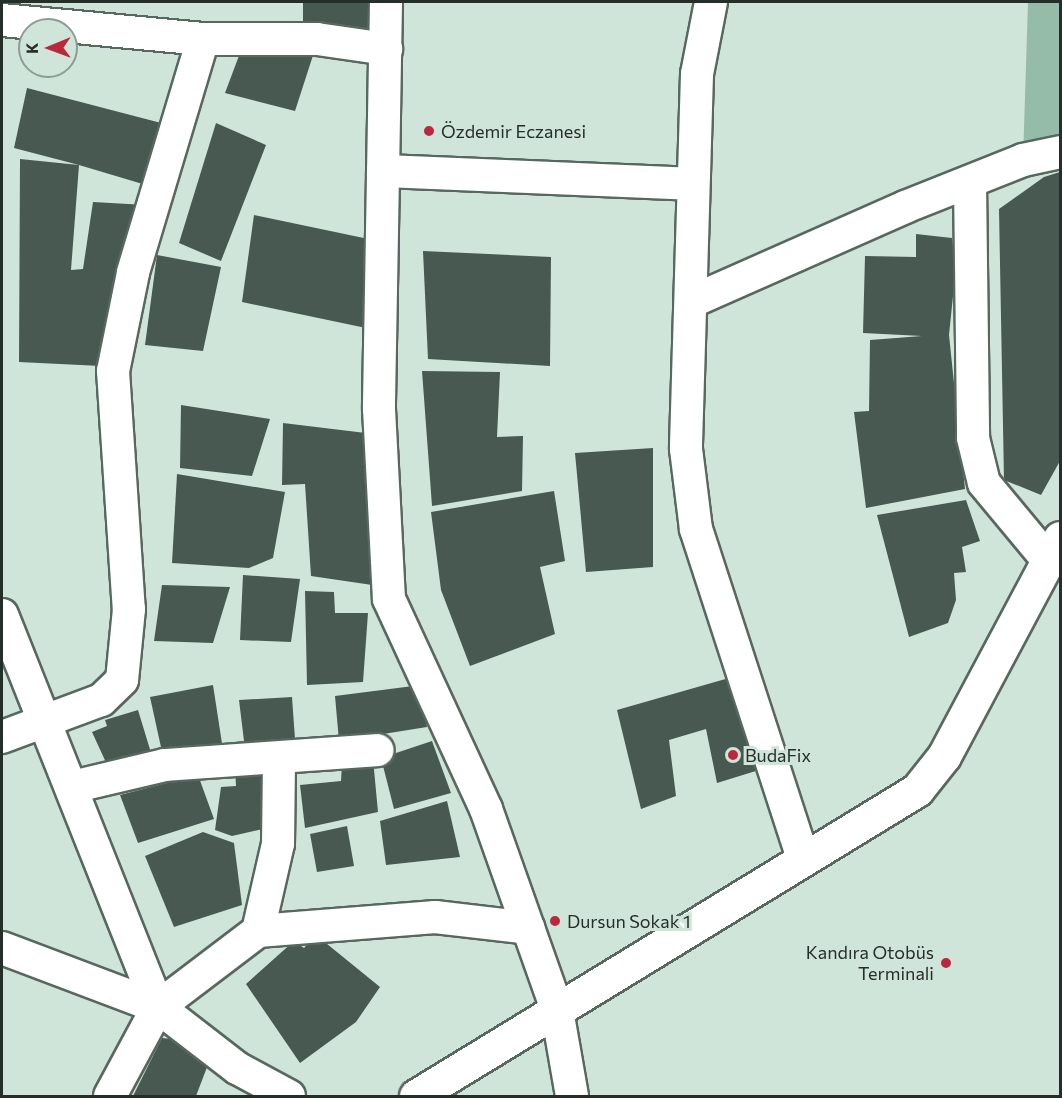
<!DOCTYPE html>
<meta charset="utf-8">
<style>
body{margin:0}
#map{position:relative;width:1062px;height:1098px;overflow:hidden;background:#d0e5da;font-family:Commissioner,sans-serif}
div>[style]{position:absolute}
.green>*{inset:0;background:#95bba9}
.building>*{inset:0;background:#475950}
.roads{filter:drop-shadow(2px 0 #56685f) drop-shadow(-2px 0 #56685f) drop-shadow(0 2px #56685f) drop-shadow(0 -2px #56685f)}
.minor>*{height:32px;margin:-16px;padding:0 16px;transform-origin:16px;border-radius:16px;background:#fff}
.tertiary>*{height:33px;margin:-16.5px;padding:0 16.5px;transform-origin:16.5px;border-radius:16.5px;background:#fff}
.dots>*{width:16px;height:16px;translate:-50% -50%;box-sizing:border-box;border:3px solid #d0e5da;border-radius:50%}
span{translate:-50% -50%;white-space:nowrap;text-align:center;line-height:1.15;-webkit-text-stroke:6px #d0e5da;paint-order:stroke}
.poi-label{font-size:18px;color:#262e2a}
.left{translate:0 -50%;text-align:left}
.right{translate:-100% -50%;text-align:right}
.frame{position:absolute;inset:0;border:3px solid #262e2a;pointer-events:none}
.north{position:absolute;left:18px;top:18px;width:60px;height:60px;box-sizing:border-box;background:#d0e5da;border:2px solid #8c9c94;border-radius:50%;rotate:269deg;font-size:16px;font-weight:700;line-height:24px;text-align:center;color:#262e2a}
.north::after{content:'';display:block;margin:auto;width:21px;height:27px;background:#ba293b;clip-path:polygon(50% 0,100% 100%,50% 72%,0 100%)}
</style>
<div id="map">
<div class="green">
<i style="clip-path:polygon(1028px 2px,1060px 2px,1060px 152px,1023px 160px)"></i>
</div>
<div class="building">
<i style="clip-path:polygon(303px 2px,378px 2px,378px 31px,303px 28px)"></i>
<i style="clip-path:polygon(317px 43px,295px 111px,225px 93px,243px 45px)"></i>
<i style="clip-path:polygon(27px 88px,165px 124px,146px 185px,79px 165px,71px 270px,83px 269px,93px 202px,146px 205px,101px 366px,19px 362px,20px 159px,79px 165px,14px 148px)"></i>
<i style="clip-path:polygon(216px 123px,266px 145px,221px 261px,179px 243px)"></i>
<i style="clip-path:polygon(1060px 172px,1060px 461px,1041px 495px,1004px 480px,999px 209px,1044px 177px)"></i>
<i style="clip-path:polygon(254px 215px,378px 241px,366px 328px,242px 302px)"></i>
<i style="clip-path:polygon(916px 234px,952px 238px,956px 267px,949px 335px,965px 489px,866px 508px,854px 412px,869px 411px,870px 340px,922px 336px,863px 333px,865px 256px,916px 257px)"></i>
<i style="clip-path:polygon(423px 251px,551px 257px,550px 366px,428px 359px)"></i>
<i style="clip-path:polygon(157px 255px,221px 267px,203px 351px,145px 345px)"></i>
<i style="clip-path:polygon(422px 371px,500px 372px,497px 437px,523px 436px,522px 491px,432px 506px)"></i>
<i style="clip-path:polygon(181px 405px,270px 419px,252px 476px,180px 468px)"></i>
<i style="clip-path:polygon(283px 423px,374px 434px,379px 586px,311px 576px,305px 484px,282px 485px)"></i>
<i style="clip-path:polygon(653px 448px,653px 567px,586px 572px,575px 453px)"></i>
<i style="clip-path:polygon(177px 474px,285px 492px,273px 558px,249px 568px,172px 563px)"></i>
<i style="clip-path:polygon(554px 491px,565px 561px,540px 567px,555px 634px,470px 666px,441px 590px,431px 512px)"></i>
<i style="clip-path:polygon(966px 500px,980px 541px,962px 547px,966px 572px,954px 573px,956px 600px,948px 623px,909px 637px,877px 515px)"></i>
<i style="clip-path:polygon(243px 575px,300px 579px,291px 642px,240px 640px)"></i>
<i style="clip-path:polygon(162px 585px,230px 587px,213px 643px,154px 641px)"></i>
<i style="clip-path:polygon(305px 591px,334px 592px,335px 613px,368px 613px,363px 682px,307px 685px)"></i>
<i style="clip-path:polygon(736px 676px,759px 770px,717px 783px,706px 729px,669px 740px,676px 796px,641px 809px,617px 710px)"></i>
<i style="clip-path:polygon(213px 685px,223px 750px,164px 761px,150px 697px)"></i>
<i style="clip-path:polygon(421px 685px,427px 727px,339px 741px,335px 696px)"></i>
<i style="clip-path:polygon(292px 697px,296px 753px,236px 756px,234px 742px,244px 741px,239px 700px)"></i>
<i style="clip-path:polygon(138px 710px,152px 756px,109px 769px,92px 732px,107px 726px,105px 720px)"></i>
<i style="clip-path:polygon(432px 741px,451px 793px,394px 809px,381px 758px)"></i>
<i style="clip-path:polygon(373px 759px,378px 812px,305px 828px,300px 785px,341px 781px,342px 763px)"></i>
<i style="clip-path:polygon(235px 768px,271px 769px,272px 827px,232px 836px,215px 830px,221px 787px,236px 786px)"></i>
<i style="clip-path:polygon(198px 775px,214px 819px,138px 843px,120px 795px)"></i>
<i style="clip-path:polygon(447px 801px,460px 857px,386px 865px,380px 821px)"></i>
<i style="clip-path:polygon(347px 826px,354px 866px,317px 872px,310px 834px)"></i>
<i style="clip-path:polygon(203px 832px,234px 843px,242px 905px,174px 927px,145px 856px)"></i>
<i style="clip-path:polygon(316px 935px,380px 987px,356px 1022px,300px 1063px,246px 984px,294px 941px,304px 948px)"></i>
<i style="clip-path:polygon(162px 1038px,191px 1041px,209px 1062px,196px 1096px,133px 1096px)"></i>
</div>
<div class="roads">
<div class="minor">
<i style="left:386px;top:2px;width:407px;rotate:91deg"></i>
<i style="left:379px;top:409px;width:190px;rotate:87deg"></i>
<i style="left:389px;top:599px;width:231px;rotate:65.2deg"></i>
<i style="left:486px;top:809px;width:213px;rotate:70.5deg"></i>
<i style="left:557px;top:1010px;width:87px;rotate:80.1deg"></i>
<i style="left:711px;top:2px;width:73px;rotate:101deg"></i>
<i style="left:697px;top:74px;width:375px;rotate:91.7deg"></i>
<i style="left:686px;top:449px;width:81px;rotate:82.9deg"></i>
<i style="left:696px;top:529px;width:347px;rotate:72deg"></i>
<i style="left:2px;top:20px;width:202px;rotate:5.4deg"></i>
<i style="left:203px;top:39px;width:244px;rotate:106.7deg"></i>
<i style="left:133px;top:273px;width:100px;rotate:101.5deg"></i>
<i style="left:113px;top:371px;width:239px;rotate:86.2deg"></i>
<i style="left:129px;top:609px;width:71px;rotate:95.6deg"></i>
<i style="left:122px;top:680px;width:29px;rotate:136deg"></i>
<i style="left:101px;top:700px;width:106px;rotate:159.5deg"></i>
<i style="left:203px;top:39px;width:114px"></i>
<i style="left:317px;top:39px;width:70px;rotate:8.2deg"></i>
<i style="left:383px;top:171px;width:309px;rotate:2.4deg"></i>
<i style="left:970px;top:182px;width:256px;rotate:89.3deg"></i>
<i style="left:973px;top:438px;width:46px;rotate:76.3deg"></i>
<i style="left:984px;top:483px;width:100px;rotate:50.3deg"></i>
<i style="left:693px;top:301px;width:232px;rotate:-23.9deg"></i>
<i style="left:905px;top:207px;width:127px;rotate:-21.7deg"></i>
<i style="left:1023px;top:160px;width:38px;rotate:-12deg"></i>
<i style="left:2px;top:615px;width:422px;rotate:68.3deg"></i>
<i style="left:72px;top:787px;width:96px;rotate:-13.3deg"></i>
<i style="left:165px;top:765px;width:213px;rotate:-4deg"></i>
<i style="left:258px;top:931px;width:89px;rotate:-77.1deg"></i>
<i style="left:278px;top:844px;width:83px;rotate:-89.3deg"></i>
<i style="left:2px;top:948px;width:167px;rotate:20.7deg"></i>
<i style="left:158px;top:1007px;width:100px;rotate:37.7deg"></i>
<i style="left:237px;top:1068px;width:59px;rotate:28.3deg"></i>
<i style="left:110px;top:1096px;width:101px;rotate:-61.7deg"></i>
<i style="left:158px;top:1007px;width:126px;rotate:-37.2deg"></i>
<i style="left:258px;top:931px;width:178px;rotate:-4.5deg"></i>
<i style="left:435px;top:917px;width:94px;rotate:6.7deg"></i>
</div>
<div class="tertiary">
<i style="left:416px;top:1096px;width:587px;rotate:-31.42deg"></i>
<i style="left:917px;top:790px;width:43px;rotate:-51.5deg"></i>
<i style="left:944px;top:756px;width:247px;rotate:-62deg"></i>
</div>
</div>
<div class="dots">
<i style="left:429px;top:131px;background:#ba293b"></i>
<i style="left:733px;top:755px;background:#ba293b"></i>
<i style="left:555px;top:921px;background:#ba293b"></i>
<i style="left:946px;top:963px;background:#ba293b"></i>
</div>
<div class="poi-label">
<span class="left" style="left:441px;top:131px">Özdemir Eczanesi</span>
<span class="left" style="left:745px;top:755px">BudaFix</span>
<span class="left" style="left:567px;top:921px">Dursun Sokak 1</span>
<span class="right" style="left:934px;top:963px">Kandıra Otobüs<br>Terminali</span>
</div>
<div class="frame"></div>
<div class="north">K</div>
</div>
